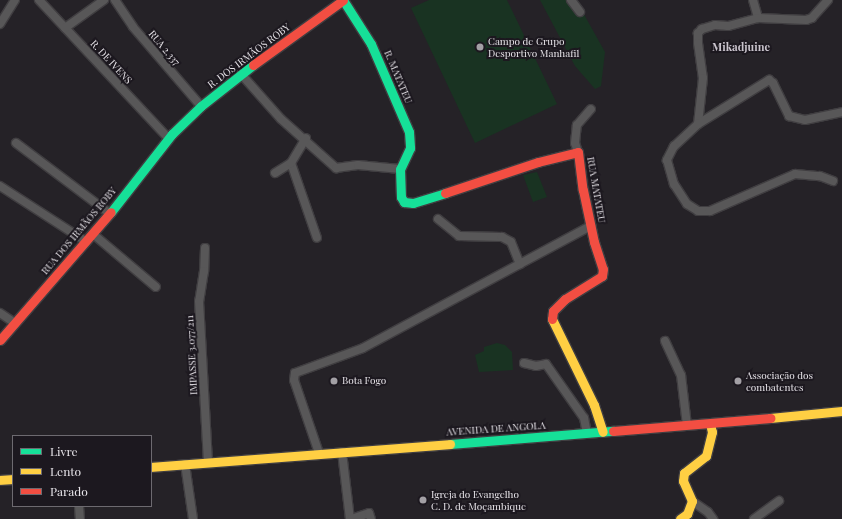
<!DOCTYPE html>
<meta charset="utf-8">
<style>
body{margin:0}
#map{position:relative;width:842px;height:519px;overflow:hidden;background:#252227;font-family:"Playfair Display",serif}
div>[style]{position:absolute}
.green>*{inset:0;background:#193322}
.roads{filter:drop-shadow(1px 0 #403e41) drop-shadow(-1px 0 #403e41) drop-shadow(0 1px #403e41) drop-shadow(0 -1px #403e41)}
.street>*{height:8px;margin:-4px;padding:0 4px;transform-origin:4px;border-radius:4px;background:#585758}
.fast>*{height:9px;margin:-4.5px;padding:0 4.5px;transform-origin:4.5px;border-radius:4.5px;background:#16e098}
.slow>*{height:9px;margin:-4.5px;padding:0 4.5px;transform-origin:4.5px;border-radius:4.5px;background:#ffcf43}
.jam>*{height:9px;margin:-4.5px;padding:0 4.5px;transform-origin:4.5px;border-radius:4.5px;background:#f24e42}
.dots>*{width:11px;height:11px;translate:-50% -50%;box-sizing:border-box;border:2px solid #1c181f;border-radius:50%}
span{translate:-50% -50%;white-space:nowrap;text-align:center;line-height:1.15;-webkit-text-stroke:4px #1c181f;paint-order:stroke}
.poi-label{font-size:10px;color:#e7e4e9}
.left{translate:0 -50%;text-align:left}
.street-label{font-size:10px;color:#e7e4e9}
.neighbourhood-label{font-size:11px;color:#c9c3cc;font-weight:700}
.legend{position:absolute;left:12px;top:435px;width:140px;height:72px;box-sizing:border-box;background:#1c181f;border:1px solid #6d6a70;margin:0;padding:5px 7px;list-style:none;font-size:12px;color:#e7e4e9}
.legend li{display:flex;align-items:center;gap:8px;height:20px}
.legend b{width:20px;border:1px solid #6d6a70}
</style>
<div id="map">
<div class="green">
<i style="clip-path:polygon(429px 0,507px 0,557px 104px,475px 143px,411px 8px)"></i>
<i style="clip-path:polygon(540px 0,576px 0,605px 52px,601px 86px,595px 89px,575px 66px)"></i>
<i style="clip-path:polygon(537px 172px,547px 197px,533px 202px,523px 175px)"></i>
<i style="clip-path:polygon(497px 343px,505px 345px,512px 352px,513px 370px,479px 372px,475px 355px,484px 351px,484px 347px)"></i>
</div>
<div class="roads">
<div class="street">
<i style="left:39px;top:0;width:189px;rotate:46.9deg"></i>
<i style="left:115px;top:0;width:32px;rotate:56deg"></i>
<i style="left:133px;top:27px;width:104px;rotate:49.3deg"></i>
<i style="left:571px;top:0;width:15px;rotate:53deg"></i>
<i style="left:753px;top:0;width:19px;rotate:74deg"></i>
<i style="left:828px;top:0;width:24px;rotate:132deg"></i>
<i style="left:812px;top:18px;width:6px;rotate:162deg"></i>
<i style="left:806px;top:20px;width:48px;rotate:-177.6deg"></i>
<i style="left:758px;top:18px;width:31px;rotate:165deg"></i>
<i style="left:728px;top:26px;width:13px;rotate:-176deg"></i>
<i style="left:715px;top:25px;width:14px;rotate:163deg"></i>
<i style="left:702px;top:29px;width:6px;rotate:135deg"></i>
<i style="left:698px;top:33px;width:10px;rotate:90deg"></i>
<i style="left:698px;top:43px;width:35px;rotate:82deg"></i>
<i style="left:703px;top:78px;width:46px;rotate:96.2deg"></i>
<i style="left:698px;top:124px;width:33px;rotate:137deg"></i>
<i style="left:674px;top:146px;width:16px;rotate:117deg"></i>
<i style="left:667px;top:160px;width:25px;rotate:74deg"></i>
<i style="left:674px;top:184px;width:24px;rotate:57deg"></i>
<i style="left:687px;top:204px;width:13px;rotate:32deg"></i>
<i style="left:698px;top:211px;width:12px"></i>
<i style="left:710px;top:211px;width:93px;rotate:-23.5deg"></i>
<i style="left:795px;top:174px;width:25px;rotate:5deg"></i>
<i style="left:820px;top:176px;width:14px;rotate:21deg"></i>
<i style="left:0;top:24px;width:28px;rotate:-58deg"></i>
<i style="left:65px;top:28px;width:48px;rotate:-35.7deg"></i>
<i style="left:241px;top:74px;width:60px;rotate:48.4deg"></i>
<i style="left:281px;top:119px;width:74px;rotate:41.7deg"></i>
<i style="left:336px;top:168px;width:22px;rotate:-8deg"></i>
<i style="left:358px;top:165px;width:42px;rotate:5.4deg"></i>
<i style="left:698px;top:124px;width:84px;rotate:-31.8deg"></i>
<i style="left:769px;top:80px;width:5px;rotate:37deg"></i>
<i style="left:773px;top:83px;width:37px;rotate:64deg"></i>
<i style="left:789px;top:116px;width:16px;rotate:14deg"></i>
<i style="left:805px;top:120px;width:38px;rotate:-12deg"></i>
<i style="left:16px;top:143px;width:116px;rotate:37deg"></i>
<i style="left:578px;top:152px;width:9px;rotate:-108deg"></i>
<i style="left:575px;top:143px;width:18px;rotate:-84deg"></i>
<i style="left:577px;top:125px;width:21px;rotate:-49deg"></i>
<i style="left:291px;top:163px;width:79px;rotate:70.9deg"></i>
<i style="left:275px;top:173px;width:19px;rotate:-32deg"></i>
<i style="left:291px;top:163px;width:29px;rotate:-59deg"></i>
<i style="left:0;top:186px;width:103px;rotate:32.8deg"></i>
<i style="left:438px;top:219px;width:27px;rotate:39deg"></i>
<i style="left:459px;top:236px;width:43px;rotate:1.3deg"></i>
<i style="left:502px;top:237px;width:10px;rotate:29deg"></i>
<i style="left:511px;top:242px;width:24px;rotate:68deg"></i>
<i style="left:93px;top:234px;width:82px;rotate:40.1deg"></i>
<i style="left:205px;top:248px;width:23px;rotate:92deg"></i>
<i style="left:204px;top:271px;width:30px;rotate:99deg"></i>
<i style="left:199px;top:301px;width:161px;rotate:86.8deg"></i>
<i style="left:0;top:313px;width:18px;rotate:34deg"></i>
<i style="left:665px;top:341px;width:38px;rotate:65deg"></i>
<i style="left:681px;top:375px;width:50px;rotate:83.2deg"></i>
<i style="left:524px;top:363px;width:12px;rotate:14deg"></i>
<i style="left:536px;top:366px;width:10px;rotate:-11deg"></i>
<i style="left:546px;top:364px;width:66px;rotate:54.9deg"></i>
<i style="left:584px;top:418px;width:15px;rotate:79deg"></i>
<i style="left:342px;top:452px;width:67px;rotate:83.2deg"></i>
<i style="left:319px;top:453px;width:77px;rotate:-108.9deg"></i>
<i style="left:294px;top:380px;width:7px;rotate:-82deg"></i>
<i style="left:295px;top:373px;width:72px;rotate:-20.2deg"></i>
<i style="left:363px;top:348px;width:259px;rotate:-28.2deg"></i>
<i style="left:185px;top:464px;width:56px;rotate:81.7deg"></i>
<i style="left:692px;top:501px;width:19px;rotate:35deg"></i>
<i style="left:708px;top:512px;width:9px;rotate:54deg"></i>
<i style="left:79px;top:506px;width:13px;rotate:86deg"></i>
<i style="left:351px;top:519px;width:19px;rotate:-18deg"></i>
<i style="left:369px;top:513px;width:6px;rotate:72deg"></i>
<i style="left:754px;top:519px;width:31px;rotate:-36deg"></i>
</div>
<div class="fast">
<i style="left:343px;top:0;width:52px;rotate:57.5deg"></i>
<i style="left:371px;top:44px;width:96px;rotate:66.6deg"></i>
<i style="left:409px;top:132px;width:16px;rotate:86deg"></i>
<i style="left:410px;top:148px;width:23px;rotate:115deg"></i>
<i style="left:400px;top:169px;width:28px;rotate:88deg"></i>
<i style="left:401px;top:197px;width:6px;rotate:59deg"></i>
<i style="left:404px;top:202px;width:9px;rotate:6deg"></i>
<i style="left:413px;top:203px;width:34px;rotate:-17deg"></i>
<i style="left:111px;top:212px;width:99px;rotate:-52deg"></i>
<i style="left:172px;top:134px;width:40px;rotate:-44deg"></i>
<i style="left:201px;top:106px;width:66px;rotate:-38.3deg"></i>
<i style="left:450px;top:444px;width:164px;rotate:-4.6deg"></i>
</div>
<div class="slow">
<i style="left:552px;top:319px;width:96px;rotate:64deg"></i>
<i style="left:594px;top:405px;width:28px;rotate:72deg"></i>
<i style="left:770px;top:418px;width:72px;rotate:-5.6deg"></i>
<i style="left:151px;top:467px;width:300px;rotate:-4.4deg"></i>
<i style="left:0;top:480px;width:13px;rotate:-4deg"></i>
<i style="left:680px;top:519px;width:9px;rotate:-36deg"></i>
<i style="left:687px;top:514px;width:14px;rotate:-69deg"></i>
<i style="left:692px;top:501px;width:22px;rotate:-114deg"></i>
<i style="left:683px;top:481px;width:8px;rotate:-83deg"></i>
<i style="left:684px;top:473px;width:28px;rotate:-38deg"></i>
<i style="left:706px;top:456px;width:25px;rotate:-76deg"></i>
<i style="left:712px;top:432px;width:8px;rotate:-104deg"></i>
</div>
<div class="jam">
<i style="left:253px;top:65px;width:111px;rotate:-35.8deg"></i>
<i style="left:445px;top:193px;width:98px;rotate:-18.4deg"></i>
<i style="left:538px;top:162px;width:41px;rotate:-14deg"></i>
<i style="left:578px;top:152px;width:38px;rotate:83deg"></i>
<i style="left:583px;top:190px;width:53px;rotate:78.1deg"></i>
<i style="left:594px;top:242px;width:28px;rotate:72deg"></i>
<i style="left:603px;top:269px;width:7px;rotate:98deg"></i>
<i style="left:602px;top:276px;width:44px;rotate:148.1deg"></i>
<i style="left:565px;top:299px;width:17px;rotate:135deg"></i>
<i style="left:553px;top:311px;width:8px;rotate:97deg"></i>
<i style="left:0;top:340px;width:169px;rotate:-49.1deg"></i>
<i style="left:613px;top:431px;width:158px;rotate:-4.7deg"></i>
</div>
</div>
<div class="dots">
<i style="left:480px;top:47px;background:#a3a0a5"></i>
<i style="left:334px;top:381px;background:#a3a0a5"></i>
<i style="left:738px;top:381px;background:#a3a0a5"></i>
<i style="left:423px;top:500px;background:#a3a0a5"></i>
</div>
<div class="poi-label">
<span class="left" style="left:488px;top:47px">Campo de Grupo<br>Desportivo Manhafil</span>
<span class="left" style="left:746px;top:381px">Associação dos<br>combatentes</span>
<span class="left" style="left:342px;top:381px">Bota Fogo</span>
<span class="left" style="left:431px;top:500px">Igreja do Evangelho<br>C. D. de Moçambique</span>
</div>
<div class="street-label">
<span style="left:164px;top:48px;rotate:50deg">RUA 2.337</span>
<span style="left:249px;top:56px;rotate:-37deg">R. DOS IRMÃOS ROBY</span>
<span style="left:111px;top:62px;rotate:47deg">R. DE IVENS</span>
<span style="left:398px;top:77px;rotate:67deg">R. MATATEU</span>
<span style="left:596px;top:190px;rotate:80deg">RUA MATATEU</span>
<span style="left:79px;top:231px;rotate:-50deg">RUA DOS IRMÃOS ROBY</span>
<span style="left:192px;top:355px;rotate:-93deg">IMPASSE 3.077/211</span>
<span style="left:496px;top:429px;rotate:-4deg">AVENIDA DE ANGOLA</span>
</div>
<div class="neighbourhood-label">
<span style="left:741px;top:47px">Mikadjuine</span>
</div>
<ul class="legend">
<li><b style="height:5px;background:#16e098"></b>Livre</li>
<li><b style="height:5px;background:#ffcf43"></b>Lento</li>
<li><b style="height:5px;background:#f24e42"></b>Parado</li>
</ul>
</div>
